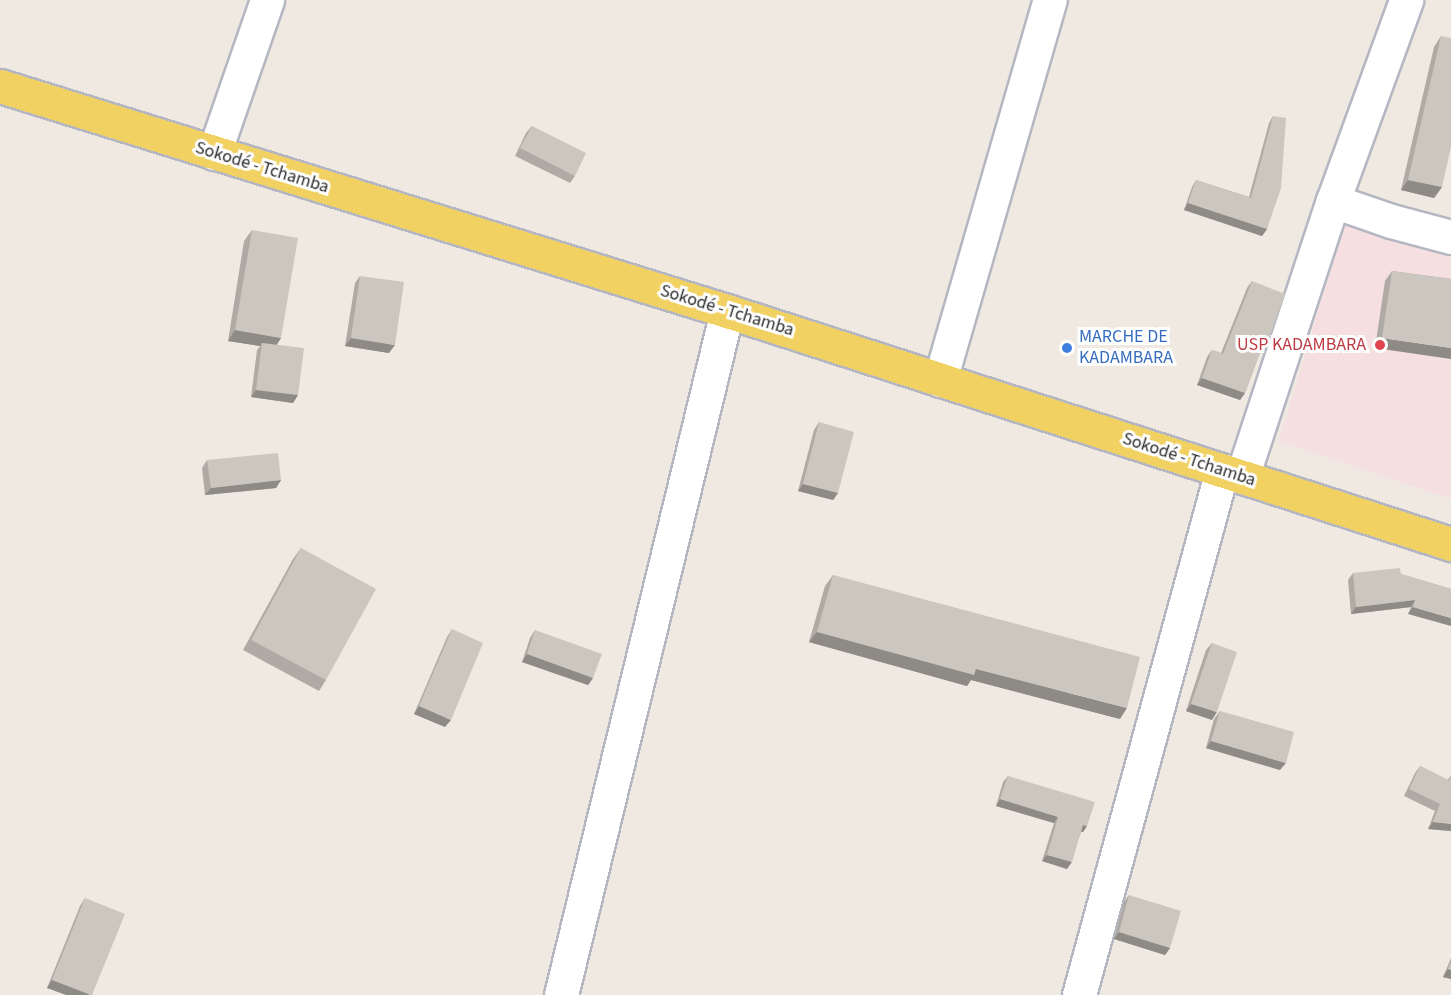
<!DOCTYPE html>
<meta charset="utf-8">
<style>
body{margin:0}
#map{position:relative;width:1451px;height:995px;overflow:hidden;background:#efe9e1;font-family:"Source Sans 3",sans-serif}
div>[style]{position:absolute}
.medical>*{inset:0;background:#f5dfe0}
.roads{filter:drop-shadow(2px 0 #b4b7c1) drop-shadow(-2px 0 #b4b7c1) drop-shadow(0 2px #b4b7c1) drop-shadow(0 -2px #b4b7c1)}
.minor>*{height:33px;margin:-16.5px;padding:0 16.5px;transform-origin:16.5px;border-radius:16.5px;background:#fff}
.secondary>*{height:33px;margin:-16.5px;padding:0 16.5px;transform-origin:16.5px;border-radius:16.5px;background:#fff}
.primary>*{height:33px;margin:-16.5px;padding:0 16.5px;transform-origin:16.5px;border-radius:16.5px;background:#f2d163}
.wall>*{inset:0;background:#afaba4}
.shaded-wall>*{inset:0;background:#8e8b86}
.building>*{inset:0;background:#cbc7bf}
.dots>*{width:16px;height:16px;translate:-50% -50%;box-sizing:border-box;border:3px solid #fff;border-radius:50%}
span{translate:-50% -50%;white-space:nowrap;text-align:center;line-height:1.15;-webkit-text-stroke:6px #fff;paint-order:stroke}
.street-label{font-size:18px;color:#2e2e2e}
.shop-label{font-size:18px;color:#366cbe}
.left{translate:0 -50%;text-align:left}
.health-label{font-size:18px;color:#be3a42}
.right{translate:-100% -50%;text-align:right}
</style>
<div id="map">
<div class="medical">
<i style="clip-path:polygon(1346px 218px,1451px 248px,1451px 499px,1279px 441px)"></i>
</div>
<div class="roads">
<div class="minor">
<i style="left:214px;top:153px;width:162px;rotate:-70.9deg"></i>
<i style="left:1333px;top:201px;width:61px;rotate:19deg"></i>
<i style="left:1391px;top:221px;width:62px;rotate:14.9deg"></i>
<i style="left:940px;top:380px;width:396px;rotate:-73.9deg"></i>
<i style="left:1242px;top:477px;width:291px;rotate:-71.8deg"></i>
<i style="left:1333px;top:201px;width:214px;rotate:-70deg"></i>
<i style="left:1079px;top:995px;width:544px;rotate:-74.76deg"></i>
</div>
<div class="secondary">
<i style="left:561px;top:995px;width:704px;rotate:-76.36deg"></i>
</div>
<div class="primary">
<i style="left:0;top:86px;width:761px;rotate:17.2deg"></i>
<i style="left:727px;top:311px;width:761px;rotate:17.84deg"></i>
</div>
</div>
<div class="wall">
<i style="clip-path:polygon(1441px 36px,1442px 187px,1434px 198px,1401px 190px,1434px 47px)"></i>
<i style="clip-path:polygon(1273px 116px,1267px 229px,1262px 236px,1184px 210px,1192px 187px,1196px 180px,1249px 197px,1269px 123px)"></i>
<i style="clip-path:polygon(532px 126px,575px 176px,570px 183px,515px 156px,526px 133px)"></i>
<i style="clip-path:polygon(252px 230px,281px 338px,277px 344px,298px 395px,293px 403px,251px 397px,257px 350px,260px 346px,228px 341px,244px 241px)"></i>
<i style="clip-path:polygon(1392px 271px,1451px 279px,1375px 348px,1385px 281px)"></i>
<i style="clip-path:polygon(360px 276px,389px 353px,345px 346px,355px 283px)"></i>
<i style="clip-path:polygon(1252px 281px,1262px 350px,1261px 350px,1245px 393px,1240px 400px,1197px 385px,1207px 357px,1212px 350px,1221px 353px,1247px 288px)"></i>
<i style="clip-path:polygon(819px 422px,838px 493px,833px 500px,798px 491px,814px 430px)"></i>
<i style="clip-path:polygon(207px 460px,281px 480px,276px 488px,205px 495px,202px 468px)"></i>
<i style="clip-path:polygon(301px 548px,326px 680px,319px 691px,243px 650px,293px 559px)"></i>
<i style="clip-path:polygon(1353px 573px,1401px 574px,1451px 589px,1408px 614px,1411px 607px,1351px 614px,1348px 580px)"></i>
<i style="clip-path:polygon(833px 575px,1120px 719px,971px 680px,967px 686px,809px 642px,825px 586px)"></i>
<i style="clip-path:polygon(452px 629px,445px 727px,414px 714px,447px 637px)"></i>
<i style="clip-path:polygon(535px 630px,593px 678px,588px 685px,522px 662px,530px 638px)"></i>
<i style="clip-path:polygon(1212px 643px,1212px 720px,1186px 711px,1206px 650px)"></i>
<i style="clip-path:polygon(1220px 711px,1280px 770px,1206px 748px,1214px 719px)"></i>
<i style="clip-path:polygon(1420px 766px,1448px 780px,1451px 775px,1451px 831px,1428px 829px,1435px 811px,1404px 796px,1415px 773px)"></i>
<i style="clip-path:polygon(1008px 776px,1087px 826px,1083px 832px,1081px 832px,1067px 869px,1042px 861px,1054px 823px,996px 806px,1003px 782px)"></i>
<i style="clip-path:polygon(1129px 895px,1170px 948px,1165px 955px,1114px 939px,1124px 902px)"></i>
<i style="clip-path:polygon(85px 898px,92px 995px,47px 988px,80px 906px)"></i>
<i style="clip-path:polygon(1451px 958px,1451px 979px,1443px 977px)"></i>
</div>
<div class="shaded-wall">
<i style="clip-path:polygon(1408px 180px,1442px 187px,1434px 198px,1401px 190px)"></i>
<i style="clip-path:polygon(1188px 203px,1267px 229px,1262px 236px,1184px 210px)"></i>
<i style="clip-path:polygon(235px 330px,281px 338px,274px 349px,262px 343px,260px 346px,228px 341px)"></i>
<i style="clip-path:polygon(351px 338px,395px 345px,389px 353px,345px 346px)"></i>
<i style="clip-path:polygon(1382px 338px,1451px 348px,1451px 359px,1375px 348px)"></i>
<i style="clip-path:polygon(1264px 342px,1267px 343px,1262px 350px,1259px 349px)"></i>
<i style="clip-path:polygon(1202px 378px,1245px 393px,1240px 400px,1197px 385px)"></i>
<i style="clip-path:polygon(256px 390px,298px 395px,293px 403px,251px 397px)"></i>
<i style="clip-path:polygon(281px 480px,276px 488px,205px 495px,211px 488px)"></i>
<i style="clip-path:polygon(803px 484px,838px 493px,833px 500px,798px 491px)"></i>
<i style="clip-path:polygon(1415px 600px,1411px 607px,1351px 614px,1356px 607px)"></i>
<i style="clip-path:polygon(1413px 607px,1451px 618px,1451px 626px,1408px 614px)"></i>
<i style="clip-path:polygon(817px 632px,976px 669px,1127px 708px,1120px 719px,971px 680px,967px 686px,809px 642px)"></i>
<i style="clip-path:polygon(527px 654px,593px 678px,588px 685px,522px 662px)"></i>
<i style="clip-path:polygon(1191px 704px,1217px 712px,1212px 720px,1186px 711px)"></i>
<i style="clip-path:polygon(419px 706px,451px 720px,445px 727px,414px 714px)"></i>
<i style="clip-path:polygon(1211px 741px,1286px 763px,1280px 770px,1206px 748px)"></i>
<i style="clip-path:polygon(1000px 799px,1058px 817px,1054px 823px,996px 806px)"></i>
<i style="clip-path:polygon(1433px 822px,1451px 824px,1451px 831px,1428px 829px)"></i>
<i style="clip-path:polygon(1083px 825px,1087px 826px,1083px 832px,1078px 831px)"></i>
<i style="clip-path:polygon(1047px 855px,1072px 862px,1067px 869px,1042px 861px)"></i>
<i style="clip-path:polygon(1119px 932px,1170px 948px,1165px 955px,1114px 939px)"></i>
<i style="clip-path:polygon(1448px 969px,1451px 970px,1451px 979px,1443px 977px)"></i>
<i style="clip-path:polygon(52px 980px,90px 995px,66px 995px,47px 988px)"></i>
</div>
<div class="building">
<i style="clip-path:polygon(1441px 36px,1451px 38px,1451px 147px,1442px 187px,1408px 180px)"></i>
<i style="clip-path:polygon(1273px 116px,1286px 118px,1281px 188px,1267px 229px,1188px 203px,1196px 180px,1251px 198px)"></i>
<i style="clip-path:polygon(532px 126px,586px 153px,575px 176px,520px 148px)"></i>
<i style="clip-path:polygon(252px 230px,298px 238px,281px 338px,235px 330px)"></i>
<i style="clip-path:polygon(1392px 271px,1451px 279px,1451px 348px,1382px 338px)"></i>
<i style="clip-path:polygon(360px 276px,404px 282px,395px 345px,351px 338px)"></i>
<i style="clip-path:polygon(1252px 281px,1285px 294px,1267px 343px,1264px 342px,1245px 393px,1202px 378px,1212px 350px,1223px 354px)"></i>
<i style="clip-path:polygon(262px 343px,304px 348px,298px 395px,256px 390px)"></i>
<i style="clip-path:polygon(819px 422px,854px 432px,838px 493px,803px 484px)"></i>
<i style="clip-path:polygon(278px 453px,281px 480px,211px 488px,207px 460px)"></i>
<i style="clip-path:polygon(301px 548px,376px 589px,326px 680px,251px 640px)"></i>
<i style="clip-path:polygon(1400px 568px,1401px 574px,1451px 589px,1451px 618px,1413px 607px,1415px 600px,1356px 607px,1353px 573px)"></i>
<i style="clip-path:polygon(833px 575px,1140px 657px,1127px 708px,976px 669px,974px 675px,817px 632px)"></i>
<i style="clip-path:polygon(452px 629px,483px 643px,451px 720px,419px 706px)"></i>
<i style="clip-path:polygon(535px 630px,602px 654px,593px 678px,527px 654px)"></i>
<i style="clip-path:polygon(1212px 643px,1237px 652px,1217px 712px,1191px 704px)"></i>
<i style="clip-path:polygon(1220px 711px,1294px 732px,1286px 763px,1211px 741px)"></i>
<i style="clip-path:polygon(1420px 766px,1449px 781px,1451px 776px,1451px 824px,1433px 822px,1440px 804px,1409px 789px)"></i>
<i style="clip-path:polygon(1008px 776px,1095px 802px,1087px 826px,1083px 825px,1072px 862px,1047px 855px,1058px 817px,1000px 799px)"></i>
<i style="clip-path:polygon(1129px 895px,1181px 911px,1170px 948px,1119px 932px)"></i>
<i style="clip-path:polygon(85px 898px,125px 914px,92px 995px,52px 980px)"></i>
<i style="clip-path:polygon(1451px 962px,1451px 970px,1448px 969px)"></i>
</div>
<div class="dots">
<i style="left:1380px;top:345px;background:#e0444e"></i>
<i style="left:1067px;top:348px;background:#3f7fe0"></i>
</div>
<div class="street-label">
<span style="left:262px;top:168px;rotate:17deg">Sokodé - Tchamba</span>
<span style="left:727px;top:311px;rotate:17deg">Sokodé - Tchamba</span>
<span style="left:1189px;top:460px;rotate:18deg">Sokodé - Tchamba</span>
</div>
<div class="shop-label">
<span class="left" style="left:1079px;top:348px">MARCHE DE<br>KADAMBARA</span>
</div>
<div class="health-label">
<span class="right" style="left:1366px;top:345px">USP KADAMBARA</span>
</div>
</div>
